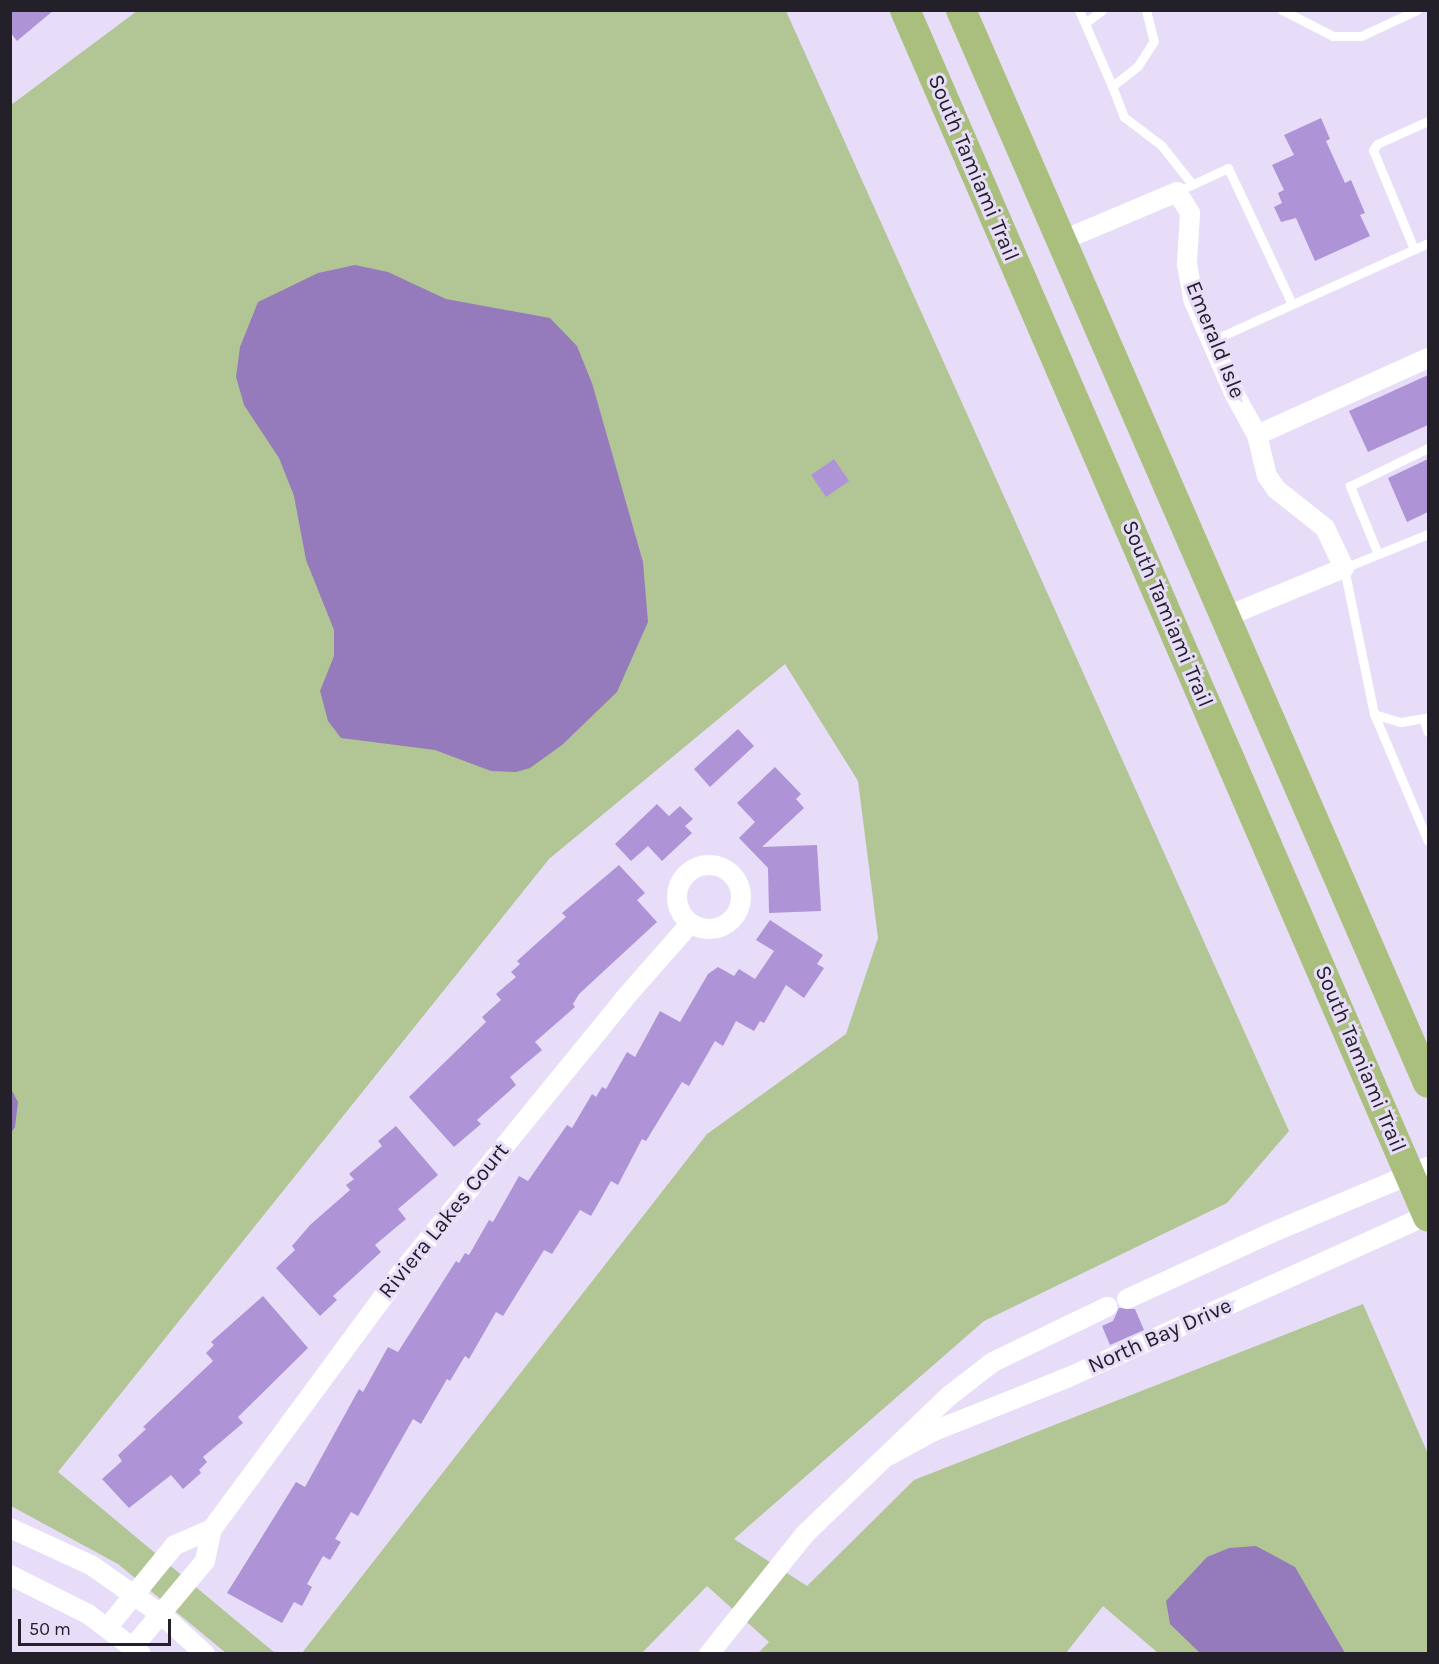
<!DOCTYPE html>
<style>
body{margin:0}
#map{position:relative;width:1439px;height:1664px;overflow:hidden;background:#e7ddf8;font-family:Karla,sans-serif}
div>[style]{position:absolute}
.green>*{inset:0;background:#b2c695}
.water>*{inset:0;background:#957bbc}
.building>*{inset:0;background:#ae94d7}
.service>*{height:9px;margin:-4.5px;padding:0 4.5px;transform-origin:4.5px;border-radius:4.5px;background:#fff}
.minor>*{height:20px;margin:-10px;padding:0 10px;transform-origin:10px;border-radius:10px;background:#fff}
.minor>.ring{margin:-10px;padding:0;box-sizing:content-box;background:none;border:20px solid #fff;border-radius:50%}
.primary>*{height:30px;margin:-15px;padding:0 15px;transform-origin:15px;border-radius:15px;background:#aabf7d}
span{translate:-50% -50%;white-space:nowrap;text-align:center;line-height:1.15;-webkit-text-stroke:6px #e7ddf8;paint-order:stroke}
.street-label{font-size:22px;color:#24202a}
.frame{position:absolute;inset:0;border:12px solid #24202a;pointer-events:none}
.scale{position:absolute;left:18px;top:1619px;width:153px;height:27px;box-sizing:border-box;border:3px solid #24202a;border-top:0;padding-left:8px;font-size:18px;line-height:21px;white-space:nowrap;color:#24202a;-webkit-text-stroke:4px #e7ddf8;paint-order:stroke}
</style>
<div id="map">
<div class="green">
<i style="clip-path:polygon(137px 11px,786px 11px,1289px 1131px,1227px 1203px,984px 1321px,734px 1539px,807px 1586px,914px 1480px,1363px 1304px,1428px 1454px,1428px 1653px,1158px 1653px,1103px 1606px,1066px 1653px,758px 1653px,769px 1642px,707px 1586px,642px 1653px,302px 1653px,707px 1134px,846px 1034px,878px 938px,858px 781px,785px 664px,549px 859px,58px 1472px,275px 1653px,226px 1653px,118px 1564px,11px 1506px,11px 105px)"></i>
</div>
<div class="water">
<i style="clip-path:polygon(355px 265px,388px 272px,446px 299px,550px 318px,577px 346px,592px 383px,643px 562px,648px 622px,617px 692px,562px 745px,530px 768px,516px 772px,491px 771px,435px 750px,341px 738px,328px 721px,320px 691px,334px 656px,334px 630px,306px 560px,294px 496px,279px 458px,244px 405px,236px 377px,240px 347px,258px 302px,318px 273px)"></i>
<i style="clip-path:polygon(10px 1087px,18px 1102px,15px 1127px,11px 1133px)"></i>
<i style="clip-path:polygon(1256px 1546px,1295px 1567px,1345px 1653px,1200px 1653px,1170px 1624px,1166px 1601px,1207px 1557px,1229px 1548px)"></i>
</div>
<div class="building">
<i style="clip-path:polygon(10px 10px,54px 10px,17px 41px,10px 32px)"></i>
<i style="clip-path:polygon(1321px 118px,1330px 139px,1326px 141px,1345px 183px,1351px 180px,1365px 213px,1360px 215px,1370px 236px,1315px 261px,1296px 218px,1281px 222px,1274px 207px,1282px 203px,1278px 193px,1284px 190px,1272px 165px,1294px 155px,1284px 135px)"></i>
<i style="clip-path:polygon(1428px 375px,1428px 425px,1368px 452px,1349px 411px)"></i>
<i style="clip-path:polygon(834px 459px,849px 481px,826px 497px,811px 475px)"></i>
<i style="clip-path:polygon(1428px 459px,1428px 512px,1407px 522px,1388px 478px)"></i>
<i style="clip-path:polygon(738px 729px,754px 746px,710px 787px,694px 769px)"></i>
<i style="clip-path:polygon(775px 767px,801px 794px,796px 799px,804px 808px,762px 847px,817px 845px,821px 911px,769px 913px,768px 868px,739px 838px,755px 822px,737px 803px)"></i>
<i style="clip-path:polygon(657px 804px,669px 816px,680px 806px,693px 819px,685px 826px,692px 833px,662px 861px,648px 846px,631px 861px,615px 844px)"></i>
<i style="clip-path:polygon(619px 865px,645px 893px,637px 900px,657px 922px,579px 994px,573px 1004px,575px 1007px,535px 1042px,542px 1050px,510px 1077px,516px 1085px,477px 1120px,481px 1124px,454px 1147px,409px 1097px,486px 1022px,482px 1017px,501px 1000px,496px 994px,516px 977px,511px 972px,520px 964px,517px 961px,566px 917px,562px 913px)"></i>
<i style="clip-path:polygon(770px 920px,823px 955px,817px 964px,824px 968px,804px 998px,786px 985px,764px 1023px,760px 1021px,754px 1031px,736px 1021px,723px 1046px,715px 1041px,689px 1086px,682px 1082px,646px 1141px,642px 1139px,618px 1185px,611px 1181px,591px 1216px,580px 1210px,552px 1254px,544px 1250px,503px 1316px,496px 1312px,469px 1359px,465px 1356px,450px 1381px,447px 1379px,421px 1424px,413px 1419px,358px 1516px,351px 1512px,335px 1539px,341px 1542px,330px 1560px,323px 1556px,307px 1584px,312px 1587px,302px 1606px,294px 1602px,282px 1623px,227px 1593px,296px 1482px,305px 1487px,359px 1389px,363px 1392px,388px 1347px,398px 1352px,456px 1261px,459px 1263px,465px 1253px,469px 1255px,489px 1220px,493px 1222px,519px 1176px,528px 1181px,567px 1125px,572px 1128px,592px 1094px,596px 1097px,602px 1087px,606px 1089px,627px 1052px,635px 1057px,660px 1011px,680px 1022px,708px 974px,718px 967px,734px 976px,739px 969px,755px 979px,774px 951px,756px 940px)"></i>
<i style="clip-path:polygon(396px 1126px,438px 1175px,398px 1209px,406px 1219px,375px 1245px,381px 1252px,333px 1296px,337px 1300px,320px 1316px,276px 1268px,295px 1250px,292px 1246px,310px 1225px,350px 1190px,346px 1185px,354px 1179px,349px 1174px,382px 1146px,378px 1141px)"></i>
<i style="clip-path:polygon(263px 1296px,308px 1348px,238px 1417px,243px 1423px,203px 1457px,207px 1462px,199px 1470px,201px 1473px,183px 1489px,171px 1475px,129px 1508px,102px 1479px,122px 1461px,118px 1455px,146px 1429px,143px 1427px,213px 1361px,206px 1353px,214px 1345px,211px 1342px)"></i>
<i style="clip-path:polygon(1119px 1308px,1135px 1309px,1144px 1330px,1110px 1345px,1102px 1326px,1113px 1321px)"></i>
</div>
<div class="service">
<i style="left:1079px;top:10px;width:83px;rotate:66.5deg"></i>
<i style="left:1146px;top:10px;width:32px;rotate:76deg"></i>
<i style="left:1154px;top:41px;width:30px;rotate:123deg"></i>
<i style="left:1138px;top:66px;width:33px;rotate:142deg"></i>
<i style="left:1112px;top:86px;width:33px;rotate:69deg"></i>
<i style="left:1124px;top:117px;width:46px;rotate:37.1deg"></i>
<i style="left:1161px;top:145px;width:50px;rotate:51.5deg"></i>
<i style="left:1282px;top:10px;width:57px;rotate:27deg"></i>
<i style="left:1333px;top:36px;width:28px"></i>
<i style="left:1361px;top:36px;width:62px;rotate:-24.9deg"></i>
<i style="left:1085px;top:23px;width:21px;rotate:-37deg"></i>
<i style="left:1187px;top:187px;width:45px;rotate:-24.9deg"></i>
<i style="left:1228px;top:168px;width:150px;rotate:64.8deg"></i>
<i style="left:1414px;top:249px;width:107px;rotate:-112.5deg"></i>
<i style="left:1373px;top:150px;width:7px;rotate:-56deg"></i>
<i style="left:1377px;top:144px;width:56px;rotate:-24.3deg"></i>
<i style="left:1211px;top:341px;width:238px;rotate:-24.3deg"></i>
<i style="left:1428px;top:534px;width:91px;rotate:158deg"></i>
<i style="left:1344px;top:568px;width:149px;rotate:78.4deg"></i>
<i style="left:1374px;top:714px;width:138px;rotate:67deg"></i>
<i style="left:1378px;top:554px;width:74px;rotate:-112.4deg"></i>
<i style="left:1350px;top:486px;width:87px;rotate:-26deg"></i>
<i style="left:1374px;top:714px;width:28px;rotate:17deg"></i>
<i style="left:1401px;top:722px;width:27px;rotate:-10deg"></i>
<i style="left:1423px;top:719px;width:14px;rotate:69deg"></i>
</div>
<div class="minor">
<i style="left:1061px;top:241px;width:126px;rotate:-22.9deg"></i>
<i style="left:1177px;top:192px;width:25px;rotate:58deg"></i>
<i style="left:1190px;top:213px;width:51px;rotate:93.4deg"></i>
<i style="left:1187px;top:264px;width:36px;rotate:80deg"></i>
<i style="left:1193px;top:299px;width:105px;rotate:66.4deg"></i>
<i style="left:1235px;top:395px;width:46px;rotate:61.2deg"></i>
<i style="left:1257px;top:435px;width:42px;rotate:76.3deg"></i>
<i style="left:1267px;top:476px;width:16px;rotate:55deg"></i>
<i style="left:1276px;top:489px;width:63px;rotate:38.5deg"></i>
<i style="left:1325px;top:528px;width:44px;rotate:64.6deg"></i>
<i style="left:1344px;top:568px;width:129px;rotate:157.6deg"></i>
<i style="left:1257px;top:435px;width:188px;rotate:-24.2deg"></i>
<i class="ring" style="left:677px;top:865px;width:44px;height:44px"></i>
<i style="left:1127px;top:1299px;width:166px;rotate:-24.6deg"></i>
<i style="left:1278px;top:1230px;width:163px;rotate:-22.8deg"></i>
<i style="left:890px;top:1455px;width:50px;rotate:-28.6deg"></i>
<i style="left:934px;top:1431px;width:145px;rotate:-21.8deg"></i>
<i style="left:1069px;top:1377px;width:394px;rotate:-24.3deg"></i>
<i style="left:10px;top:1528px;width:89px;rotate:24.6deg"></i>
<i style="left:91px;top:1565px;width:87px;rotate:35.2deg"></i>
<i style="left:162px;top:1615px;width:58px;rotate:42.2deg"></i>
<i style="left:10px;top:1575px;width:87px;rotate:26.6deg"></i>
<i style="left:88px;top:1614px;width:66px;rotate:37deg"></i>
<i style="left:107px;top:1628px;width:107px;rotate:-50.7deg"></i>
<i style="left:175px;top:1545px;width:40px;rotate:-23.4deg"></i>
<i style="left:133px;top:1647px;width:112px;rotate:-50.1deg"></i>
<i style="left:205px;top:1561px;width:33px;rotate:-78deg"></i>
<i style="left:212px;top:1529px;width:310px;rotate:-53.6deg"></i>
<i style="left:396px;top:1279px;width:361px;rotate:-50.8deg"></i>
<i style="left:624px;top:999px;width:100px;rotate:-48.7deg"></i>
<i style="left:709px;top:1654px;width:154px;rotate:-51.3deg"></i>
<i style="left:805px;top:1534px;width:199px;rotate:-43.8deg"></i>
<i style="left:949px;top:1396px;width:56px;rotate:-37.7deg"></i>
<i style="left:993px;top:1362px;width:127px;rotate:-25.8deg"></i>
</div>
<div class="primary">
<i style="left:905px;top:10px;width:1315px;rotate:66.57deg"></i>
<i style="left:961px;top:10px;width:1170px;rotate:66.48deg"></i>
</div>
<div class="street-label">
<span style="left:973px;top:168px;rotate:67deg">South Tamiami Trail</span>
<span style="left:1215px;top:340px;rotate:68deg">Emerald Isle</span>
<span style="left:1167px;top:614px;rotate:67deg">South Tamiami Trail</span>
<span style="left:1360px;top:1059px;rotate:67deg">South Tamiami Trail</span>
<span style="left:444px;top:1221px;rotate:-51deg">Riviera Lakes Court</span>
<span style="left:1160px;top:1336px;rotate:-24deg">North Bay Drive</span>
</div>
<div class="frame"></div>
<div class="scale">50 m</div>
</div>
